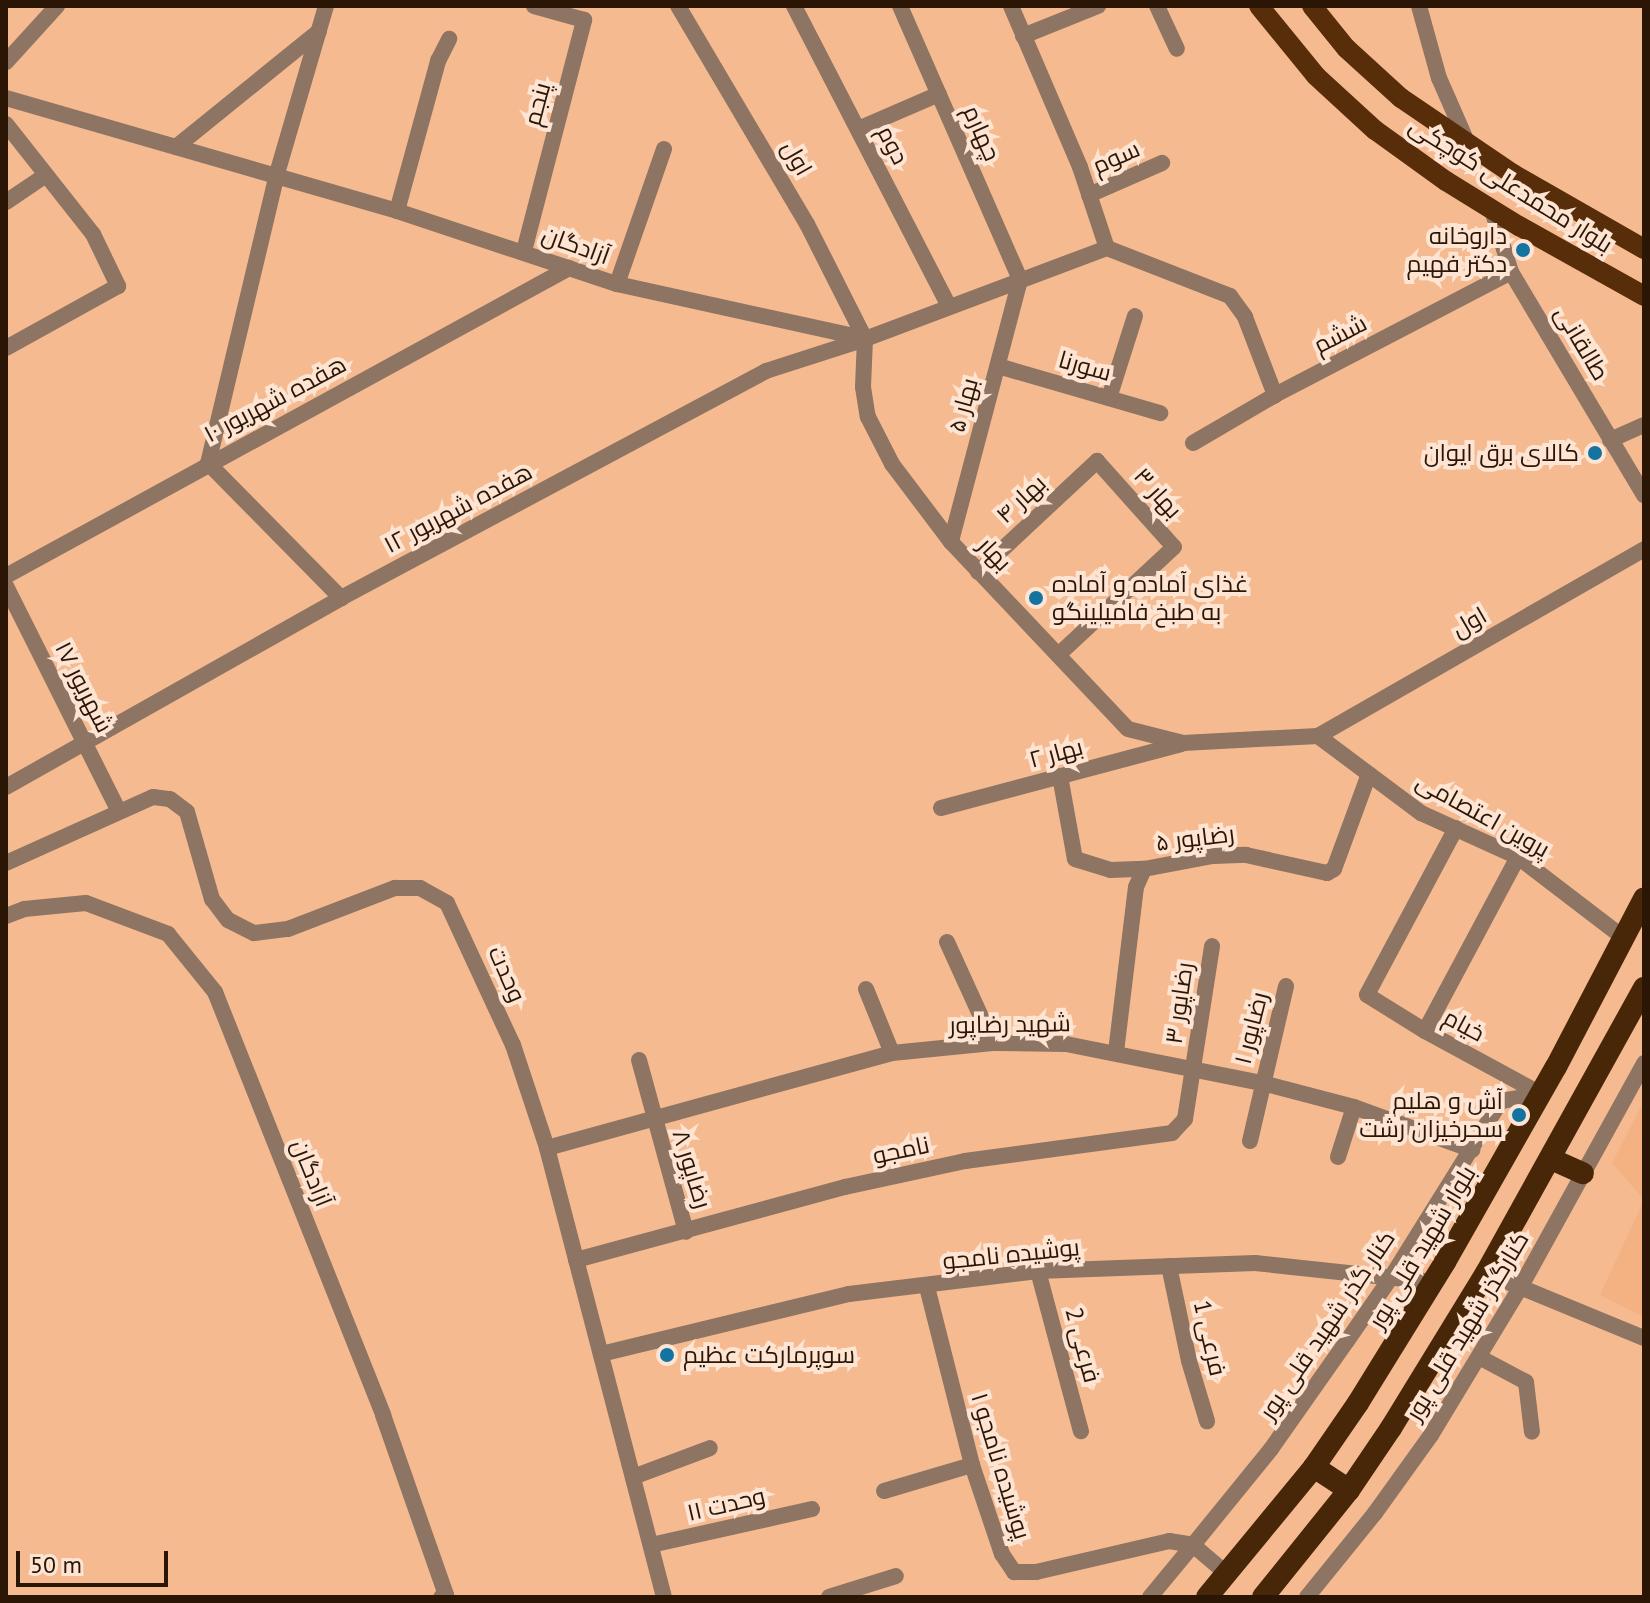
<!DOCTYPE html>
<meta charset="utf-8">
<style>
body{margin:0}
#map{position:relative;width:1650px;height:1603px;overflow:hidden;background:#f6ba90;font-family:"PT Sans",Cairo,sans-serif}
div>[style]{position:absolute}
.built>*{inset:0;background:#f4b182}
.minor>*{height:16px;margin:-8px;padding:0 8px;transform-origin:8px;border-radius:8px;background:#8d7463}
.tertiary>*{height:16px;margin:-8px;padding:0 8px;transform-origin:8px;border-radius:8px;background:#8d7463}
.primary>*{height:20px;margin:-10px;padding:0 10px;transform-origin:10px;border-radius:10px;background:#582e0a}
.trunk>*{height:22px;margin:-11px;padding:0 11px;transform-origin:11px;border-radius:11px;background:#482608}
.dots>*{width:22px;height:22px;translate:-50% -50%;box-sizing:border-box;border:4px solid #fde4d3;border-radius:50%}
span{translate:-50% -50%;white-space:nowrap;text-align:center;line-height:1.15;-webkit-text-stroke:8px #fde4d3;paint-order:stroke}
.street-label{font-size:24px;color:#2b1605}
.poi-label{font-size:24px;color:#2b1605}
.right{translate:-100% -50%;text-align:right}
.left{translate:0 -50%;text-align:left}
.frame{position:absolute;inset:0;border:8px solid #2b1605;pointer-events:none}
.scale{position:absolute;left:16px;top:1551px;width:152px;height:36px;box-sizing:border-box;border:4px solid #2b1605;border-top:0;padding-left:10px;font-size:24px;line-height:28px;white-space:nowrap;color:#2b1605;-webkit-text-stroke:6px #fde4d3;paint-order:stroke}
</style>
<div id="map">
<div class="built">
<i style="clip-path:polygon(1644px 1101px,1644px 1317px,1600px 1295px,1644px 1200px,1612px 1163px)"></i>
</div>
<div class="minor">
<i style="left:326px;top:6px;width:175px;rotate:106.3deg"></i>
<i style="left:277px;top:174px;width:297px;rotate:103.4deg"></i>
<i style="left:208px;top:463px;width:190px;rotate:45.4deg"></i>
<i style="left:678px;top:6px;width:253px;rotate:59.4deg"></i>
<i style="left:807px;top:224px;width:129px;rotate:63.2deg"></i>
<i style="left:865px;top:339px;width:48px;rotate:92.4deg"></i>
<i style="left:863px;top:387px;width:30px;rotate:81deg"></i>
<i style="left:868px;top:417px;width:53px;rotate:62.9deg"></i>
<i style="left:892px;top:464px;width:98px;rotate:52.9deg"></i>
<i style="left:951px;top:542px;width:257px;rotate:46.6deg"></i>
<i style="left:1128px;top:729px;width:57px;rotate:14.3deg"></i>
<i style="left:1183px;top:743px;width:135px;rotate:-3deg"></i>
<i style="left:1318px;top:736px;width:376px;rotate:-29.8deg"></i>
<i style="left:794px;top:6px;width:338px;rotate:62.7deg"></i>
<i style="left:900px;top:6px;width:299px;rotate:66.3deg"></i>
<i style="left:1020px;top:280px;width:271px;rotate:104.8deg"></i>
<i style="left:1011px;top:6px;width:175px;rotate:66.8deg"></i>
<i style="left:1080px;top:167px;width:85px;rotate:71.6deg"></i>
<i style="left:1157px;top:6px;width:47px;rotate:65.1deg"></i>
<i style="left:1419px;top:6px;width:75px;rotate:74.5deg"></i>
<i style="left:1439px;top:78px;width:72px;rotate:66.3deg"></i>
<i style="left:1023px;top:36px;width:81px;rotate:-21.8deg"></i>
<i style="left:6px;top:62px;width:76px;rotate:-47.7deg"></i>
<i style="left:6px;top:98px;width:407px;rotate:16.1deg"></i>
<i style="left:397px;top:211px;width:232px;rotate:18.4deg"></i>
<i style="left:617px;top:284px;width:251px;rotate:12.4deg"></i>
<i style="left:6px;top:124px;width:140px;rotate:51.7deg"></i>
<i style="left:93px;top:234px;width:58px;rotate:64.3deg"></i>
<i style="left:118px;top:286px;width:128px;rotate:151deg"></i>
<i style="left:858px;top:129px;width:88px;rotate:-23.4deg"></i>
<i style="left:176px;top:147px;width:184px;rotate:-39deg"></i>
<i style="left:1089px;top:195px;width:80px;rotate:-23.7deg"></i>
<i style="left:6px;top:202px;width:48px;rotate:-34deg"></i>
<i style="left:397px;top:211px;width:156px;rotate:-74.7deg"></i>
<i style="left:438px;top:61px;width:25px;rotate:-63deg"></i>
<i style="left:524px;top:251px;width:239px;rotate:-75.4deg"></i>
<i style="left:584px;top:20px;width:52px;rotate:-164.4deg"></i>
<i style="left:617px;top:284px;width:143px;rotate:-70.8deg"></i>
<i style="left:998px;top:366px;width:169px;rotate:16.2deg"></i>
<i style="left:1109px;top:398px;width:86px;rotate:-72.4deg"></i>
<i style="left:1610px;top:440px;width:37px;rotate:-24deg"></i>
<i style="left:1193px;top:443px;width:95px;rotate:-30.3deg"></i>
<i style="left:1275px;top:395px;width:266px;rotate:-27.5deg"></i>
<i style="left:978px;top:572px;width:163px;rotate:-43deg"></i>
<i style="left:1097px;top:461px;width:115px;rotate:48.2deg"></i>
<i style="left:1174px;top:547px;width:158px;rotate:137deg"></i>
<i style="left:6px;top:576px;width:642px;rotate:-28.68deg"></i>
<i style="left:6px;top:586px;width:250px;rotate:63.4deg"></i>
<i style="left:1318px;top:736px;width:129px;rotate:36.8deg"></i>
<i style="left:1421px;top:813px;width:107px;rotate:24.4deg"></i>
<i style="left:1518px;top:857px;width:133px;rotate:37.4deg"></i>
<i style="left:1060px;top:776px;width:84px;rotate:79.8deg"></i>
<i style="left:1075px;top:859px;width:37px;rotate:17deg"></i>
<i style="left:1110px;top:870px;width:34px;rotate:-2deg"></i>
<i style="left:6px;top:787px;width:385px;rotate:-29.4deg"></i>
<i style="left:341px;top:598px;width:482px;rotate:-28.1deg"></i>
<i style="left:766px;top:371px;width:104px;rotate:-17.9deg"></i>
<i style="left:865px;top:339px;width:259px;rotate:-20.6deg"></i>
<i style="left:1107px;top:248px;width:132px;rotate:21.3deg"></i>
<i style="left:1230px;top:296px;width:26px;rotate:54deg"></i>
<i style="left:1245px;top:317px;width:84px;rotate:69deg"></i>
<i style="left:941px;top:808px;width:249px;rotate:-14.9deg"></i>
<i style="left:1456px;top:828px;width:189px;rotate:118.1deg"></i>
<i style="left:1367px;top:995px;width:68px;rotate:31.8deg"></i>
<i style="left:1425px;top:1031px;width:132px;rotate:28.5deg"></i>
<i style="left:6px;top:863px;width:161px;rotate:-24.2deg"></i>
<i style="left:153px;top:797px;width:17px;rotate:7deg"></i>
<i style="left:170px;top:799px;width:21px;rotate:37deg"></i>
<i style="left:187px;top:812px;width:91px;rotate:74deg"></i>
<i style="left:212px;top:899px;width:26px;rotate:53deg"></i>
<i style="left:228px;top:920px;width:29px;rotate:27deg"></i>
<i style="left:254px;top:933px;width:34px;rotate:-7deg"></i>
<i style="left:288px;top:929px;width:115px;rotate:-21deg"></i>
<i style="left:395px;top:888px;width:25px"></i>
<i style="left:420px;top:888px;width:31px;rotate:29deg"></i>
<i style="left:447px;top:903px;width:157px;rotate:65.1deg"></i>
<i style="left:513px;top:1045px;width:108px;rotate:71.7deg"></i>
<i style="left:547px;top:1148px;width:464px;rotate:75.4deg"></i>
<i style="left:6px;top:916px;width:19px;rotate:-21deg"></i>
<i style="left:24px;top:909px;width:62px;rotate:-5.5deg"></i>
<i style="left:86px;top:903px;width:88px;rotate:20.7deg"></i>
<i style="left:168px;top:934px;width:75px;rotate:51deg"></i>
<i style="left:215px;top:992px;width:455px;rotate:68.3deg"></i>
<i style="left:383px;top:1415px;width:191px;rotate:70.7deg"></i>
<i style="left:446px;top:1595px;width:5px;rotate:158deg"></i>
<i style="left:947px;top:942px;width:111px;rotate:65.5deg"></i>
<i style="left:866px;top:989px;width:69px;rotate:67.9deg"></i>
<i style="left:1425px;top:1031px;width:197px;rotate:-61.9deg"></i>
<i style="left:1116px;top:1052px;width:166px;rotate:-83.1deg"></i>
<i style="left:1136px;top:887px;width:20px;rotate:-66deg"></i>
<i style="left:1144px;top:869px;width:70px;rotate:-10.7deg"></i>
<i style="left:1213px;top:856px;width:33px;rotate:-2deg"></i>
<i style="left:1246px;top:855px;width:83px;rotate:12.5deg"></i>
<i style="left:1327px;top:873px;width:8px;rotate:-30deg"></i>
<i style="left:1334px;top:869px;width:101px;rotate:-69.8deg"></i>
<i style="left:639px;top:1060px;width:178px;rotate:74.7deg"></i>
<i style="left:1250px;top:1141px;width:159px;rotate:-76.9deg"></i>
<i style="left:547px;top:1148px;width:358px;rotate:-15.4deg"></i>
<i style="left:892px;top:1053px;width:101px;rotate:-5.7deg"></i>
<i style="left:993px;top:1043px;width:73px;rotate:0.8deg"></i>
<i style="left:1066px;top:1044px;width:200px;rotate:11.3deg"></i>
<i style="left:1262px;top:1083px;width:95px;rotate:14.6deg"></i>
<i style="left:1354px;top:1107px;width:126px;rotate:20deg"></i>
<i style="left:1338px;top:1157px;width:52px;rotate:-72.3deg"></i>
<i style="left:576px;top:1260px;width:279px;rotate:-15.2deg"></i>
<i style="left:845px;top:1187px;width:123px;rotate:-12.2deg"></i>
<i style="left:965px;top:1161px;width:209px;rotate:-7.7deg"></i>
<i style="left:1172px;top:1133px;width:19px;rotate:-47deg"></i>
<i style="left:1185px;top:1119px;width:175px;rotate:-81.1deg"></i>
<i style="left:1169px;top:1266px;width:97px;rotate:78.1deg"></i>
<i style="left:1189px;top:1361px;width:63px;rotate:73.3deg"></i>
<i style="left:1038px;top:1271px;width:166px;rotate:75deg"></i>
<i style="left:1486px;top:1273px;width:171px;rotate:22.4deg"></i>
<i style="left:927px;top:1287px;width:184px;rotate:75.8deg"></i>
<i style="left:972px;top:1465px;width:94px;rotate:71.4deg"></i>
<i style="left:1002px;top:1554px;width:22px;rotate:56deg"></i>
<i style="left:1014px;top:1572px;width:22px"></i>
<i style="left:1036px;top:1572px;width:137px;rotate:-13.1deg"></i>
<i style="left:1169px;top:1541px;width:24px;rotate:9deg"></i>
<i style="left:601px;top:1354px;width:255px;rotate:-13.6deg"></i>
<i style="left:849px;top:1294px;width:190px;rotate:-6.9deg"></i>
<i style="left:1038px;top:1271px;width:217px;rotate:-2.1deg"></i>
<i style="left:1255px;top:1263px;width:179px;rotate:6.1deg"></i>
<i style="left:1479px;top:1357px;width:53px;rotate:28deg"></i>
<i style="left:1526px;top:1382px;width:50px;rotate:83.2deg"></i>
<i style="left:633px;top:1477px;width:82px;rotate:-20.6deg"></i>
<i style="left:884px;top:1491px;width:92px;rotate:-16.5deg"></i>
<i style="left:651px;top:1545px;width:165px;rotate:-12.6deg"></i>
<i style="left:1193px;top:1545px;width:45px;rotate:40.5deg"></i>
<i style="left:829px;top:1597px;width:70px;rotate:-17.4deg"></i>
<i style="left:1150px;top:1597px;width:67px;rotate:-50.4deg"></i>
</div>
<div class="tertiary">
<i style="left:1492px;top:210px;width:65px;rotate:73deg"></i>
<i style="left:1511px;top:272px;width:260px;rotate:59.2deg"></i>
<i style="left:1193px;top:1545px;width:124px;rotate:-50.9deg"></i>
<i style="left:1271px;top:1449px;width:132px;rotate:-54.9deg"></i>
<i style="left:1347px;top:1341px;width:79px;rotate:-55.3deg"></i>
<i style="left:1392px;top:1276px;width:206px;rotate:-58.1deg"></i>
<i style="left:1501px;top:1101px;width:41px;rotate:-9.9deg"></i>
<i style="left:1307px;top:1597px;width:108px;rotate:-51deg"></i>
<i style="left:1375px;top:1513px;width:96px;rotate:-54.3deg"></i>
<i style="left:1431px;top:1435px;width:172px;rotate:-58.8deg"></i>
<i style="left:1520px;top:1288px;width:257px;rotate:-61.1deg"></i>
</div>
<div class="primary">
<i style="left:1259px;top:6px;width:90px;rotate:50.8deg"></i>
<i style="left:1316px;top:76px;width:80px;rotate:42.5deg"></i>
<i style="left:1375px;top:130px;width:87px;rotate:35.7deg"></i>
<i style="left:1446px;top:181px;width:86px;rotate:31.7deg"></i>
<i style="left:1519px;top:226px;width:143px;rotate:29.2deg"></i>
<i style="left:1312px;top:6px;width:54px;rotate:51deg"></i>
<i style="left:1346px;top:48px;width:74px;rotate:42.3deg"></i>
<i style="left:1401px;top:98px;width:135px;rotate:34.2deg"></i>
<i style="left:1513px;top:174px;width:151px;rotate:29.8deg"></i>
</div>
<div class="trunk">
<i style="left:1551px;top:1159px;width:35px;rotate:24deg"></i>
<i style="left:1314px;top:1467px;width:42px;rotate:33.3deg"></i>
<i style="left:1207px;top:1597px;width:168px;rotate:-50.5deg"></i>
<i style="left:1314px;top:1467px;width:78px;rotate:-55.5deg"></i>
<i style="left:1358px;top:1403px;width:166px;rotate:-58.3deg"></i>
<i style="left:1445px;top:1262px;width:224px;rotate:-60.4deg"></i>
<i style="left:1556px;top:1067px;width:190px;rotate:-62.4deg"></i>
<i style="left:1263px;top:1597px;width:137px;rotate:-51.2deg"></i>
<i style="left:1349px;top:1490px;width:75px;rotate:-55.9deg"></i>
<i style="left:1391px;top:1428px;width:182px;rotate:-58.5deg"></i>
<i style="left:1486px;top:1273px;width:326px;rotate:-61deg"></i>
</div>
<div class="dots">
<i style="left:1523px;top:250px;background:#1474a1"></i>
<i style="left:1595px;top:453px;background:#1474a1"></i>
<i style="left:1036px;top:598px;background:#1474a1"></i>
<i style="left:1519px;top:1115px;background:#1474a1"></i>
<i style="left:667px;top:1355px;background:#1474a1"></i>
</div>
<div class="street-label">
<span style="left:537px;top:104px;rotate:-75deg">پنجم</span>
<span style="left:982px;top:133px;rotate:66deg">چهارم</span>
<span style="left:893px;top:145px;rotate:63deg">دوم</span>
<span style="left:1116px;top:157px;rotate:-24deg">سوم</span>
<span style="left:797px;top:158px;rotate:60deg">اول</span>
<span style="left:1511px;top:185px;rotate:32deg">بلوار محمدعلی کوچکی</span>
<span style="left:576px;top:245px;rotate:20deg">آزادگان</span>
<span style="left:1340px;top:334px;rotate:-27deg">ششم</span>
<span style="left:1582px;top:343px;rotate:59deg">طالقانی</span>
<span style="left:1085px;top:366px;rotate:16deg">سورنا</span>
<span style="left:275px;top:399px;rotate:-28deg">هفده شهریور ۱۰</span>
<span style="left:963px;top:405px;rotate:-75deg">بهار ۵</span>
<span style="left:1158px;top:493px;rotate:48deg">بهار ۳</span>
<span style="left:1021px;top:499px;rotate:-43deg">بهار ۴</span>
<span style="left:458px;top:508px;rotate:-28deg">هفده شهریور ۱۲</span>
<span style="left:995px;top:554px;rotate:47deg">بهار</span>
<span style="left:1469px;top:622px;rotate:-30deg">اول</span>
<span style="left:84px;top:687px;rotate:63deg">۱۷ شهریور</span>
<span style="left:1056px;top:753px;rotate:-15deg">بهار ۲</span>
<span style="left:1483px;top:815px;rotate:29deg">پروین اعتصامی</span>
<span style="left:1195px;top:838px;rotate:-7deg">رضاپور ۵</span>
<span style="left:507px;top:974px;rotate:66deg">وحدت</span>
<span style="left:1179px;top:1003px;rotate:-82deg">رضاپور ۳</span>
<span style="left:1010px;top:1024px;rotate:-1deg">شهید رضاپور</span>
<span style="left:1464px;top:1025px;rotate:28deg">خیام</span>
<span style="left:1251px;top:1028px;rotate:-76deg">رضاپور ۱</span>
<span style="left:901px;top:1150px;rotate:-12deg">نامجو</span>
<span style="left:692px;top:1169px;rotate:73deg">رضاپور ۸</span>
<span style="left:312px;top:1173px;rotate:68deg">آزادگان</span>
<span style="left:1422px;top:1247px;rotate:-59deg">بلوار شهید قلی پور</span>
<span style="left:1011px;top:1254px;rotate:-6deg">پوشیده نامجو</span>
<span style="left:1327px;top:1325px;rotate:-56deg">کنار گذر شهید قلی پور</span>
<span style="left:1467px;top:1326px;rotate:-59deg">کنارگذر شهید قلی پور</span>
<span style="left:1210px;top:1338px;rotate:77deg">فرعی 1</span>
<span style="left:1083px;top:1345px;rotate:75deg">فرعی 2</span>
<span style="left:1001px;top:1466px;rotate:73deg">پوشیده نامجو ۱</span>
<span style="left:726px;top:1504px;rotate:-13deg">وحدت ۱۱</span>
</div>
<div class="poi-label">
<span class="right" style="left:1507px;top:250px">داروخانه<br>دکتر فهیم</span>
<span class="right" style="left:1579px;top:453px">کالای برق ایوان</span>
<span class="left" style="left:1052px;top:598px">غذای آماده و آماده<br>به طبخ فامیلینگو</span>
<span class="right" style="left:1503px;top:1115px">آش و هلیم<br>سحرخیزان رشت</span>
<span class="left" style="left:683px;top:1355px">سوپرمارکت عظیم</span>
</div>
<div class="frame"></div>
<div class="scale">50 m</div>
</div>
